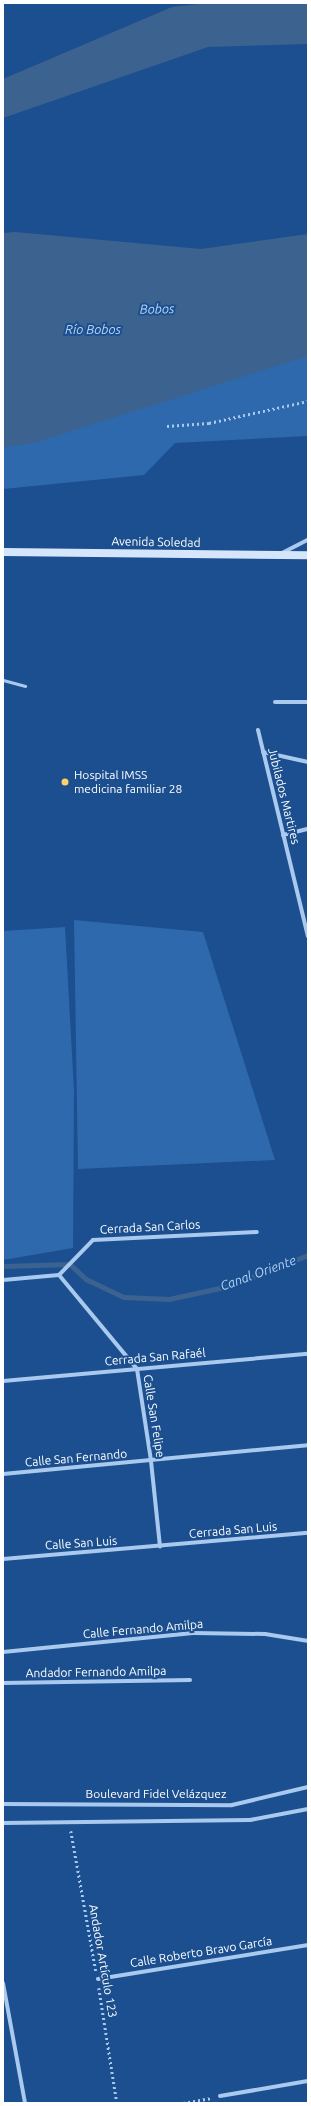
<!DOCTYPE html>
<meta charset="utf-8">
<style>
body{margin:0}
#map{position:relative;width:311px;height:2106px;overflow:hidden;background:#1b4f8f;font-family:Ubuntu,sans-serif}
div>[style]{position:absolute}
.green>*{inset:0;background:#2e69ad}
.water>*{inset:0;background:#3c6290}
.stream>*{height:4.5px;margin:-2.25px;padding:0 2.25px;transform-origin:2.25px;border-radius:2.25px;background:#3c6290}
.path>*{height:2.5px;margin-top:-1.25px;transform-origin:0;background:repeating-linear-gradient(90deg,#a9c9ee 0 2px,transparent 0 5px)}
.service>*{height:3px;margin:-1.5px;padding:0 1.5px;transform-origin:1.5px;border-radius:1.5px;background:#a9c9ee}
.pedestrian>*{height:3.5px;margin:-1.75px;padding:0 1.75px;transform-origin:1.75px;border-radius:1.75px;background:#a9c9ee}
.minor>*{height:4px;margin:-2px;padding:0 2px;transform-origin:2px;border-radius:2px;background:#a9c9ee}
.secondary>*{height:8px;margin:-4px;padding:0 4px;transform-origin:4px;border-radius:4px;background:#d6e6fa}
.dots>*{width:11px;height:11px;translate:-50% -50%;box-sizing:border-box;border:2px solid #1b4f8f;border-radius:50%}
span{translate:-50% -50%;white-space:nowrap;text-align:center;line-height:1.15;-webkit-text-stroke:4px #1b4f8f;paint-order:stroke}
.street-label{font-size:12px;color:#fff}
.poi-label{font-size:12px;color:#fff}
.left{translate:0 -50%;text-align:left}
.water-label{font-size:13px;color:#b5d3f5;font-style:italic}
.frame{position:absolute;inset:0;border:4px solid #fff;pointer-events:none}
</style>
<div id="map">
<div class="green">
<i style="clip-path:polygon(308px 338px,308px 436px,175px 443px,144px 475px,3px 489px,3px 440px)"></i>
<i style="clip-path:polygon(74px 920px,203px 932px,275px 1160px,78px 1169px)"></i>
<i style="clip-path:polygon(65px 927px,74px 1091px,73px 1248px,3px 1260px,3px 931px)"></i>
</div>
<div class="water">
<i style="clip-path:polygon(208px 3px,308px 3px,308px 44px,208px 47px,3px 118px,3px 79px,172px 7px)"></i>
<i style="clip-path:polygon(15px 232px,201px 249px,308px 234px,308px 356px,34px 443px,3px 447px,3px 233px)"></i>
</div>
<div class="stream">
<i style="left:3px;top:1266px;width:67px;rotate:-1.7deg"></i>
<i style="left:70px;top:1264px;width:22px;rotate:43deg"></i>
<i style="left:86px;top:1279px;width:42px;rotate:25.3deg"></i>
<i style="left:124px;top:1297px;width:45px;rotate:2.5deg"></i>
<i style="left:169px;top:1299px;width:61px;rotate:-12.2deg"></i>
<i style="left:229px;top:1286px;width:85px;rotate:-21.4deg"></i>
</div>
<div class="path">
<i style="left:167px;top:426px;width:42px;rotate:-4.1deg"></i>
<i style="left:209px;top:423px;width:101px;rotate:-12.5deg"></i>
<i style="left:71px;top:1831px;width:142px;rotate:79.9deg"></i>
<i style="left:99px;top:1988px;width:116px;rotate:81.1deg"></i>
<i style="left:183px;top:2103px;width:29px;rotate:-10deg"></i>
</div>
<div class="service">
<i style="left:3px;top:680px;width:23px;rotate:15deg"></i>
</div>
<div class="pedestrian">
<i style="left:3px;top:1683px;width:187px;rotate:-0.9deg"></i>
</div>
<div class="minor">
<i style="left:282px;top:553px;width:29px;rotate:-27deg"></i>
<i style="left:275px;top:702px;width:33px"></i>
<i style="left:258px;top:730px;width:212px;rotate:76.4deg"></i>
<i style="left:263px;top:752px;width:46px;rotate:12.5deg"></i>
<i style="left:283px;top:835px;width:25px;rotate:-14deg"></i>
<i style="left:59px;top:1275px;width:122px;rotate:50.3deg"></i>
<i style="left:137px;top:1369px;width:93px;rotate:81.3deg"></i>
<i style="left:151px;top:1461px;width:86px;rotate:84deg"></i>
<i style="left:59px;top:1275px;width:49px;rotate:-45.8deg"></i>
<i style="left:93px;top:1240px;width:164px;rotate:-2.8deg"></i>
<i style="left:3px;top:1280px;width:56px;rotate:-5.1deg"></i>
<i style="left:3px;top:1381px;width:306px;rotate:-5.1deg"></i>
<i style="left:3px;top:1474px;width:306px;rotate:-5.4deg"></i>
<i style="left:3px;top:1559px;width:306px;rotate:-4.9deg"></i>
<i style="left:3px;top:1652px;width:191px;rotate:-5.7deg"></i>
<i style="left:193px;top:1633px;width:72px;rotate:0.8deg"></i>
<i style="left:265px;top:1634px;width:44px;rotate:9.2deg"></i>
<i style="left:3px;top:1804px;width:229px;rotate:0.3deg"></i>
<i style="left:232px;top:1805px;width:78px;rotate:-13.3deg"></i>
<i style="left:3px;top:1823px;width:247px;rotate:-0.7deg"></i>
<i style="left:250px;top:1820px;width:59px;rotate:-10.7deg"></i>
<i style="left:98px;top:1979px;width:213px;rotate:-9.2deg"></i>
<i style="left:3px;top:1983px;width:122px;rotate:79.6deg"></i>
<i style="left:220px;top:2096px;width:89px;rotate:-9.7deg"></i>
</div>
<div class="secondary">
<i style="left:3px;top:552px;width:305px;rotate:0.6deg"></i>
</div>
<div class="dots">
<i style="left:65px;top:782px;background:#ffd166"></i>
</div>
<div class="street-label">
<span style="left:156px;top:542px;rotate:1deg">Avenida Soledad</span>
<span style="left:284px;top:796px;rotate:76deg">Jubilados Martires</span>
<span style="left:150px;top:1227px;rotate:-3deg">Cerrada San Carlos</span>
<span style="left:155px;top:1357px;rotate:-5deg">Cerrada San Rafaél</span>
<span style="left:154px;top:1416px;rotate:81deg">Calle San Felipe</span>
<span style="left:76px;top:1458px;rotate:-5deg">Calle San Fernando</span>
<span style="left:233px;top:1530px;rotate:-5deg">Cerrada San Luis</span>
<span style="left:81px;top:1543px;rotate:-4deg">Calle San Luis</span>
<span style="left:143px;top:1629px;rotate:-5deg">Calle Fernando Amilpa</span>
<span style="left:96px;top:1672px;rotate:-1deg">Andador Fernando Amilpa</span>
<span style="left:156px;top:1794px">Boulevard Fidel Velázquez</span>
<span style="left:201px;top:1952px;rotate:-9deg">Calle Roberto Bravo García</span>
<span style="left:103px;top:1961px;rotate:80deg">Andador Artículo 123</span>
</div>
<div class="poi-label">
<span class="left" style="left:74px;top:782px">Hospital IMSS<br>medicina familiar 28</span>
</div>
<div class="water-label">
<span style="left:157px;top:309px;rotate:-1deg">Bobos</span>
<span style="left:93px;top:329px">Río Bobos</span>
<span style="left:258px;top:1273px;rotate:-20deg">Canal Oriente</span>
</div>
<div class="frame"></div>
</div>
